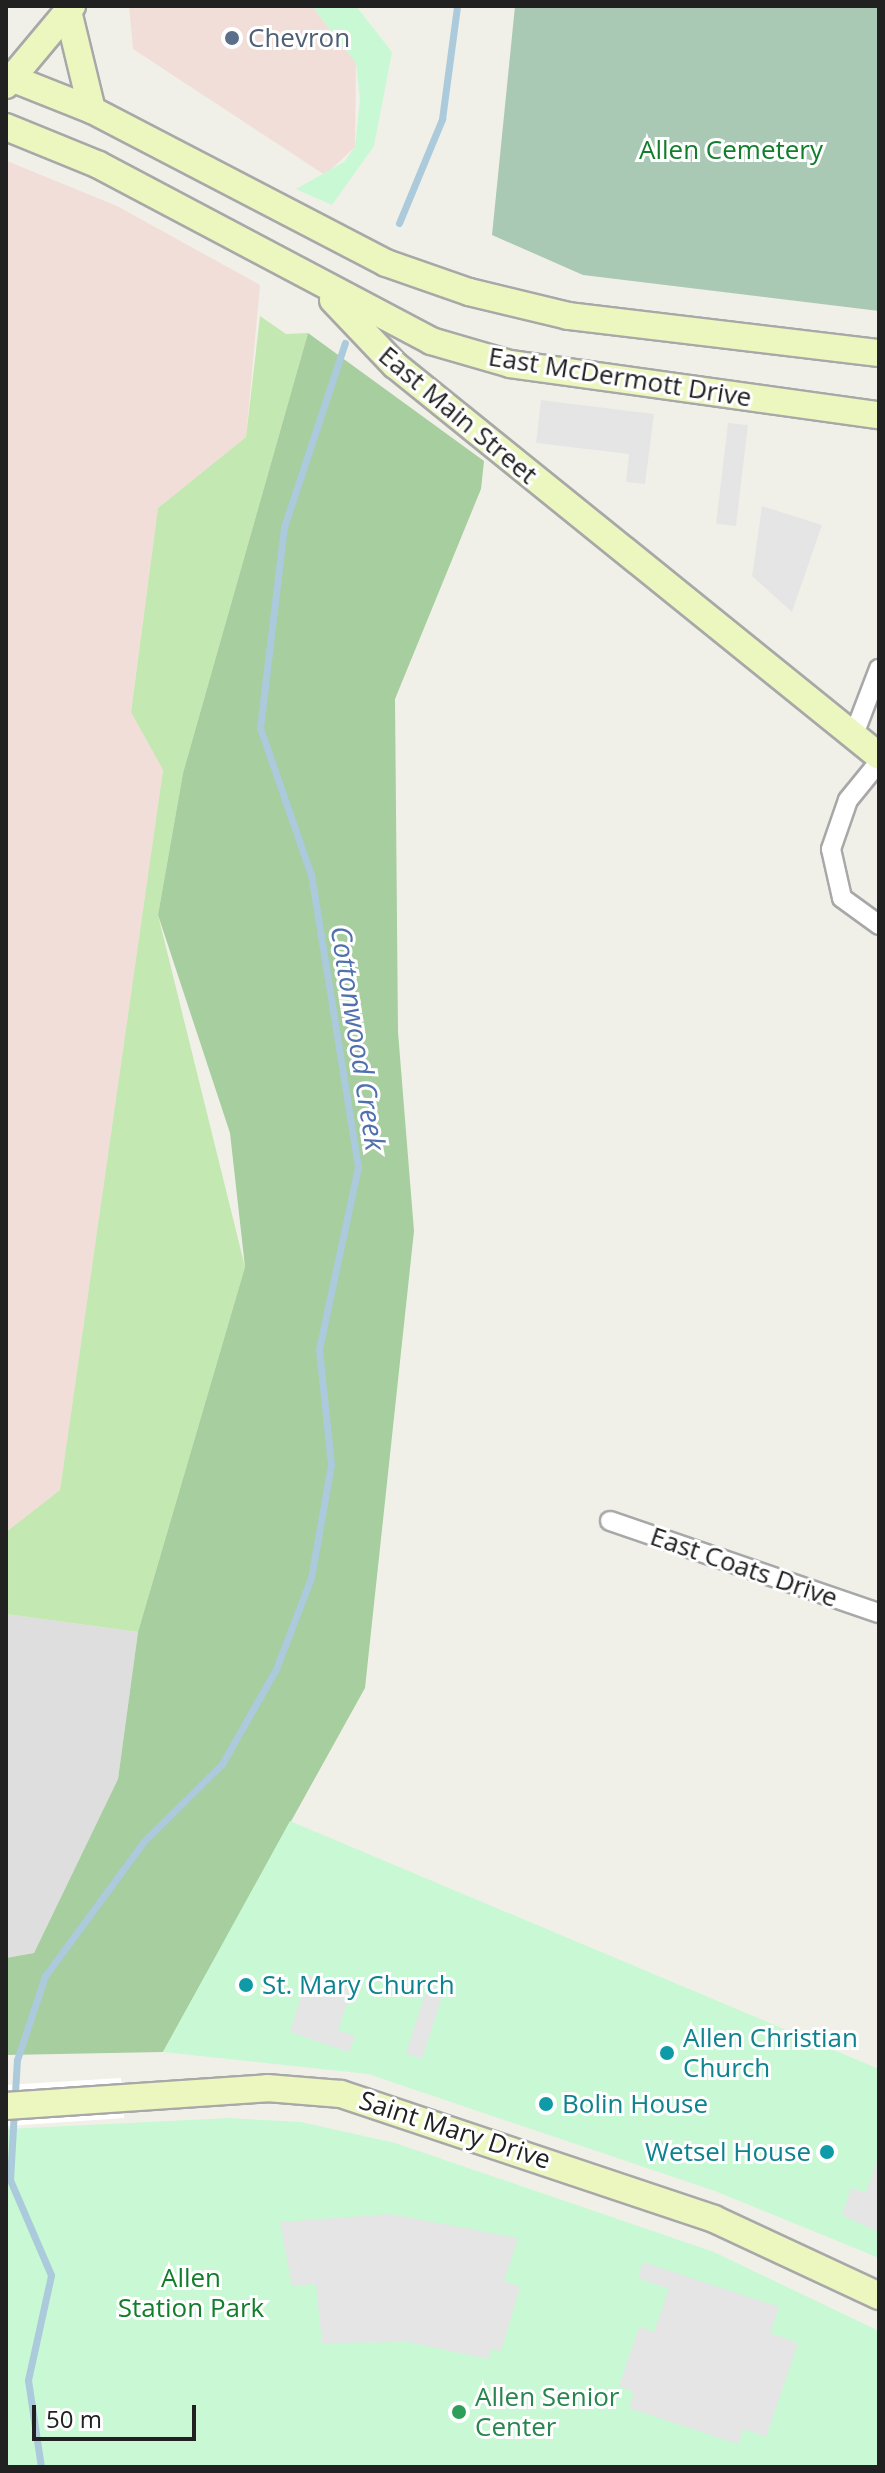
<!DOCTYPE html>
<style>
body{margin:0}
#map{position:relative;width:885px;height:2473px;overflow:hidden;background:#f1f0e8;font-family:"Open Sans",sans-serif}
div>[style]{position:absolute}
.residential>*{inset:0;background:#dfdede}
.commercial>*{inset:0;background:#f1ded9}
.grass>*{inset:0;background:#c4e8b1}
.forest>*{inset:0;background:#a6ce9f}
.cemetery>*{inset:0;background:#aac9b4}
.park>*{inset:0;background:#c9f8d4}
.parking>*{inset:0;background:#e5e5e5}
.pier>*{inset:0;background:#fff}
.stream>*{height:7px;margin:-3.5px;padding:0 3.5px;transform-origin:3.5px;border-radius:3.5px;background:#abcadc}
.roads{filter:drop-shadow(2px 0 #a8a8a8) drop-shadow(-2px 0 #a8a8a8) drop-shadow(0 2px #a8a8a8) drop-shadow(0 -2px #a8a8a8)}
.street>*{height:18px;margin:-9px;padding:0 9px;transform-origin:9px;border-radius:9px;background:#fff}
.secondary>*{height:26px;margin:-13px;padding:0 13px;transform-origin:13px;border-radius:13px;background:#ecf7c0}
.dots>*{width:22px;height:22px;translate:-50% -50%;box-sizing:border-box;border:4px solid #fff;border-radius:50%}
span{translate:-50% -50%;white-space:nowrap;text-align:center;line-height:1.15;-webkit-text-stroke:6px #fff;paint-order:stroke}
.service-label{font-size:26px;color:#4e5e75}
.left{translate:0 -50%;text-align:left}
.park-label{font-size:26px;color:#117e2b}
.street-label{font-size:26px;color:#212121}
.culture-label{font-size:26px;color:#0d838f}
.right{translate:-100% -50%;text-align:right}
.leisure-label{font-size:26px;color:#27864d}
.water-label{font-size:28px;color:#5071ae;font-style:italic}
.frame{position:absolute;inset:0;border:8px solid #212121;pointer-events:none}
.scale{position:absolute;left:32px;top:2405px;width:164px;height:36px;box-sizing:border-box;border:4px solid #212121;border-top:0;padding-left:10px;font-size:24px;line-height:28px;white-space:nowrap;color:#212121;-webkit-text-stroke:6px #fff;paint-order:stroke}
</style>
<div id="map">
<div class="residential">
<i style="clip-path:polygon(6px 1614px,138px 1632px,118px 1779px,34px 1953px,6px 1958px)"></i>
</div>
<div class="commercial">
<i style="clip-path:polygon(129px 6px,312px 6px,356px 63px,355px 147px,325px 175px,133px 49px)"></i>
<i style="clip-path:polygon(7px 161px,117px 206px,260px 285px,246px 437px,158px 508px,131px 711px,163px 770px,60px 1490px,6px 1532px)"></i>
</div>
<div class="grass">
<i style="clip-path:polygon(260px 316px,286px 334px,308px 333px,183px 773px,158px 915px,245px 1267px,138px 1632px,6px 1614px,6px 1532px,60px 1490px,163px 770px,131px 712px,158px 508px,246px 437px)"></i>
</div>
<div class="forest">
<i style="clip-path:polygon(308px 333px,484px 461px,481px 489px,395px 699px,398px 1032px,414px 1231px,365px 1688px,163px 2052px,6px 2055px,6px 1958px,34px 1953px,118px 1779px,138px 1632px,245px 1267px,230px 1133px,158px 915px,183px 773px)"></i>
</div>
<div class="cemetery">
<i style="clip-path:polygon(515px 6px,879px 6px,879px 311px,583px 275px,492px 235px)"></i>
</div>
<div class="park">
<i style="clip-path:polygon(312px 6px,356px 6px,392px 52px,374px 146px,332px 205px,296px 189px,344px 162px,355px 147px,360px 99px,356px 63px)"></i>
<i style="clip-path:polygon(290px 1821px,879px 2069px,879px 2258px,715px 2191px,368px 2074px,163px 2052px)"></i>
<i style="clip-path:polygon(229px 2118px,301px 2122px,395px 2143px,714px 2252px,879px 2331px,879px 2467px,6px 2467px,6px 2129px)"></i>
</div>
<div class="parking">
<i style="clip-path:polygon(541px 400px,654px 414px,645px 484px,626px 482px,629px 454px,536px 443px)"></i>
<i style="clip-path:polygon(728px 423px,748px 425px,736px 526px,716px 524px)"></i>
<i style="clip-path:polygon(762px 506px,822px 525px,792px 612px,752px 576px)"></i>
<i style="clip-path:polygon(308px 1975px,351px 1990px,338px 2030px,355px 2036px,349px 2052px,290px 2032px)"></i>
<i style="clip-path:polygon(428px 1985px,444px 1990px,422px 2059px,406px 2053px)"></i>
<i style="clip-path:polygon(879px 2154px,879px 2232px,842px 2215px,851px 2188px,866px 2193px)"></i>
<i style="clip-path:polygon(390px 2214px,518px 2238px,504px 2281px,520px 2287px,501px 2351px,491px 2349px,488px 2359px,408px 2342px,322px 2343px,316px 2284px,292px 2286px,280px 2222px)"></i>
<i style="clip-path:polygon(643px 2262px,779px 2307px,770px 2333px,798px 2343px,766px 2437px,744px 2429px,738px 2444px,629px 2408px,634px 2392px,619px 2386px,639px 2327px,654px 2332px,669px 2289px,638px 2278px)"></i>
</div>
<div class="pier">
<i style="clip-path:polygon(121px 2078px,124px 2118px,6px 2126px,6px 2085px)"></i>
</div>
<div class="stream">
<i style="left:399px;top:223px;width:113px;rotate:-67.5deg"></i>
<i style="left:442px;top:119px;width:114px;rotate:-82.4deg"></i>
<i style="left:41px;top:2467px;width:88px;rotate:-98.5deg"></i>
<i style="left:28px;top:2380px;width:107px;rotate:-77.6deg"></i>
<i style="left:51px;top:2275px;width:103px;rotate:-113.3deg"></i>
<i style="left:10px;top:2180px;width:120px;rotate:-86.7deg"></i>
<i style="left:17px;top:2060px;width:89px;rotate:-71.6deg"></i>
<i style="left:45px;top:1976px;width:167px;rotate:-53.7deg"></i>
<i style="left:144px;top:1841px;width:110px;rotate:-44.6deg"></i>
<i style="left:222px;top:1764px;width:109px;rotate:-60.4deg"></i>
<i style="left:276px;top:1669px;width:97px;rotate:-69deg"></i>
<i style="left:311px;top:1578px;width:115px;rotate:-80deg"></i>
<i style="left:331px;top:1465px;width:117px;rotate:-95.9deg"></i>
<i style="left:319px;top:1349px;width:186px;rotate:-77.9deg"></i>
<i style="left:358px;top:1167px;width:296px;rotate:-99.1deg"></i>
<i style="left:311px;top:875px;width:156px;rotate:-109.1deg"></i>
<i style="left:260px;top:728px;width:202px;rotate:-83.2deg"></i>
<i style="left:284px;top:527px;width:194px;rotate:-71.7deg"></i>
</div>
<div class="roads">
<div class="street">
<i style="left:853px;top:737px;width:73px;rotate:-69.1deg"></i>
<i style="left:879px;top:762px;width:49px;rotate:129.2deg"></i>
<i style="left:848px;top:800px;width:52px;rotate:109.1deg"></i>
<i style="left:831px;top:849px;width:50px;rotate:77.3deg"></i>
<i style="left:842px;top:898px;width:46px;rotate:36.1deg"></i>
<i style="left:610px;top:1521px;width:284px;rotate:18.9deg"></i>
</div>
<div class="secondary">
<i style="left:68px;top:11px;width:102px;rotate:76.4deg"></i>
<i style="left:6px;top:76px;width:92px;rotate:21.6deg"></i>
<i style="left:92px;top:110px;width:331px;rotate:27.5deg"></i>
<i style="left:386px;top:263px;width:88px;rotate:19.3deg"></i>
<i style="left:469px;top:292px;width:102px;rotate:13.6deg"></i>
<i style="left:568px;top:316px;width:313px;rotate:6.8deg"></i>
<i style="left:6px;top:85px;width:103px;rotate:-50.1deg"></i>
<i style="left:6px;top:127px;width:100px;rotate:22.2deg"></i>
<i style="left:99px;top:165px;width:376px;rotate:27.9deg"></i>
<i style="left:431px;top:341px;width:82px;rotate:16.2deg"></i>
<i style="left:510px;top:364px;width:373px;rotate:7.9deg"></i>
<i style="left:333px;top:300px;width:90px;rotate:46.4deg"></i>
<i style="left:395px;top:365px;width:622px;rotate:38.93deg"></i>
<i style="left:6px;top:2106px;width:262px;rotate:-3.9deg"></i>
<i style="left:267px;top:2088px;width:74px;rotate:4.6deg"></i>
<i style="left:341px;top:2094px;width:393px;rotate:18.5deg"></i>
<i style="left:714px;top:2219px;width:182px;rotate:25deg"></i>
</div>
</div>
<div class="dots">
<i style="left:232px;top:38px;background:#5c6f8a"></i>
<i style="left:246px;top:1985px;background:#0f9aa8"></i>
<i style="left:667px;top:2053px;background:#0f9aa8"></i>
<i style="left:546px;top:2104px;background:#0f9aa8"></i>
<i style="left:827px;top:2152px;background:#0f9aa8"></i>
<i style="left:459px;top:2412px;background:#2e9e5b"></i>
</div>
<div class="service-label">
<span class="left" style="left:248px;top:38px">Chevron</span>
</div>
<div class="park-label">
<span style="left:731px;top:150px">Allen Cemetery</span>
<span style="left:191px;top:2293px">Allen<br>Station Park</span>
</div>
<div class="street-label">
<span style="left:620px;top:377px;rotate:9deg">East McDermott Drive</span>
<span style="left:458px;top:415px;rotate:40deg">East Main Street</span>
<span style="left:744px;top:1567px;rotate:19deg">East Coats Drive</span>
<span style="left:455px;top:2130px;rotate:18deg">Saint Mary Drive</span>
</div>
<div class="culture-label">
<span class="left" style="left:262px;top:1985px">St. Mary Church</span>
<span class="left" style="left:683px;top:2053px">Allen Christian<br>Church</span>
<span class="left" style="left:562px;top:2104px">Bolin House</span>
<span class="right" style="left:811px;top:2152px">Wetsel House</span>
</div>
<div class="leisure-label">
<span class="left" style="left:475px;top:2412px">Allen Senior<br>Center</span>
</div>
<div class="water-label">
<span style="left:359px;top:1038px;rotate:81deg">Cottonwood Creek</span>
</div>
<div class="frame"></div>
<div class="scale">50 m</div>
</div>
